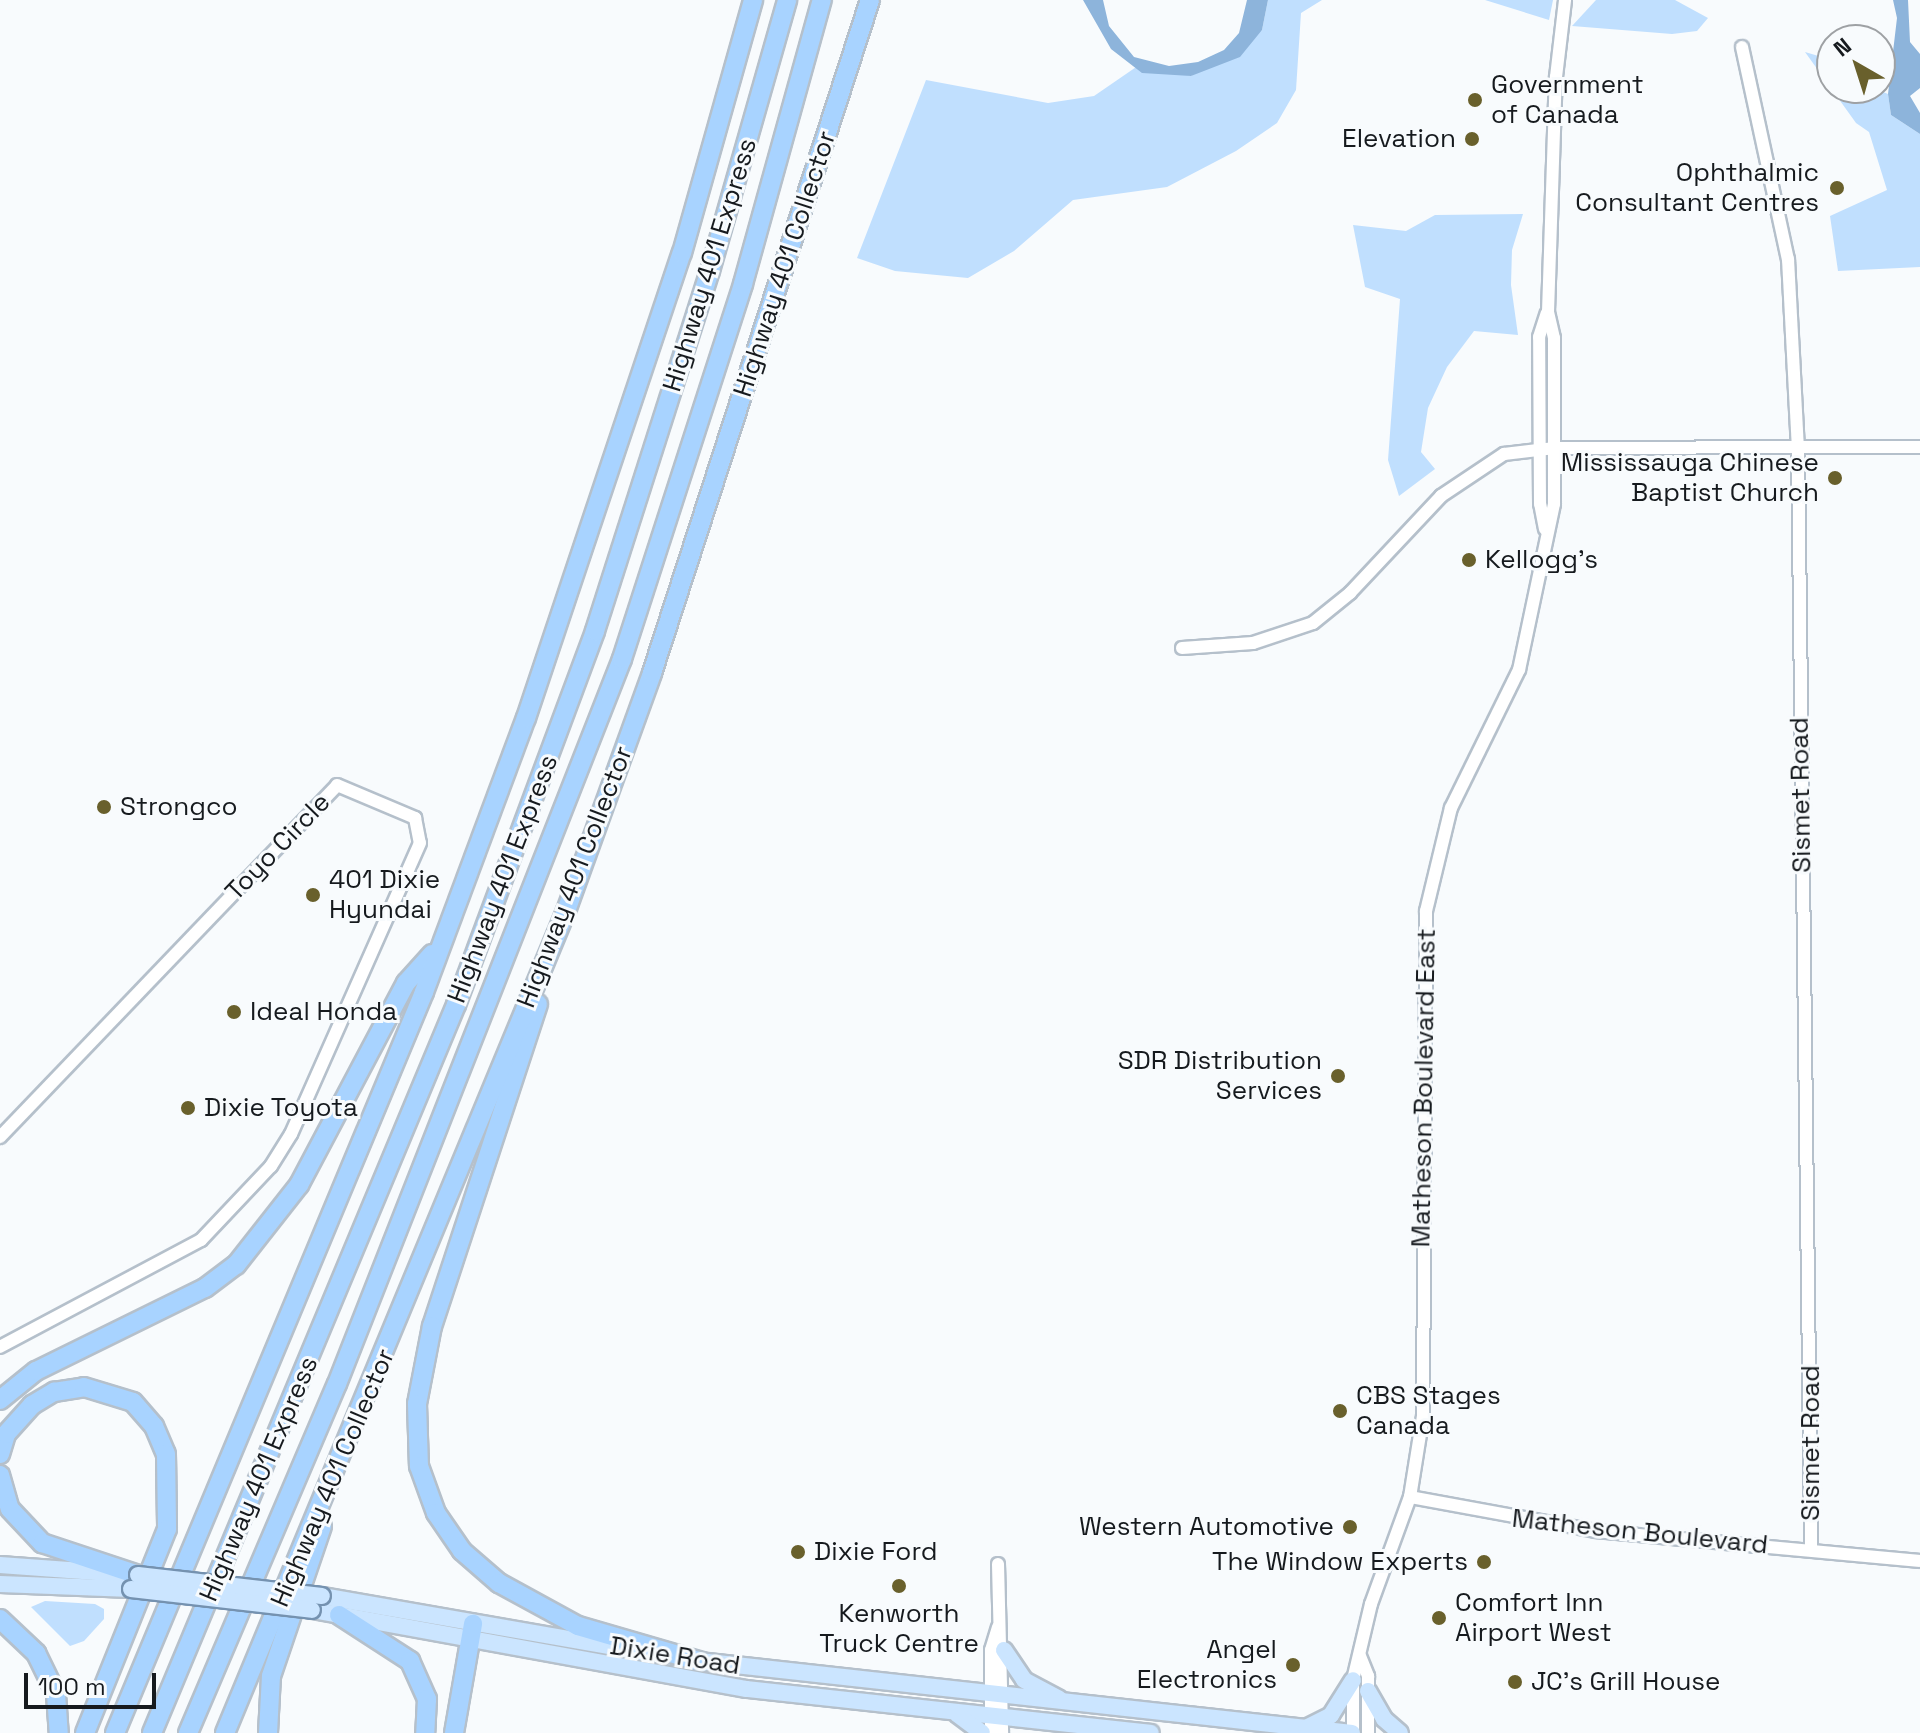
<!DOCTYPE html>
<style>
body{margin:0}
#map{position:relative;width:1920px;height:1733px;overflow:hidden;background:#f8fbfd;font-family:"Space Grotesk",sans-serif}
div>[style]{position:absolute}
.green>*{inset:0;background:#c0dffe}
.water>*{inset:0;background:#8db4db}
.roads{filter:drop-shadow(2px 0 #b5c0cb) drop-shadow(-2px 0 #b5c0cb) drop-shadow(0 2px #b5c0cb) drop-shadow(0 -2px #b5c0cb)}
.minor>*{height:12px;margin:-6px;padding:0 6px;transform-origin:6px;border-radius:6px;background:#fff}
.major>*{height:16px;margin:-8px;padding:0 8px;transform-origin:8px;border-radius:8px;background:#cbe5ff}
.highway>*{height:18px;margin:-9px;padding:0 9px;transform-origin:9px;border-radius:9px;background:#a8d3ff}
.bridges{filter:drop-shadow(2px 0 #7592b0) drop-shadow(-2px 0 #7592b0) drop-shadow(0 2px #7592b0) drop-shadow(0 -2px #7592b0)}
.major-bridge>*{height:16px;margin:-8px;padding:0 8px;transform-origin:8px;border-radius:8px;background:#cbe5ff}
.dots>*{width:22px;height:22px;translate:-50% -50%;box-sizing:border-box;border:4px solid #f8fbfd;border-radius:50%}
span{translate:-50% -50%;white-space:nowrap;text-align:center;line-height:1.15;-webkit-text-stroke:6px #f8fbfd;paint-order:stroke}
.poi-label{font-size:26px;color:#161a1e}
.left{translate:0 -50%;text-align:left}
.right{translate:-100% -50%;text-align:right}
.street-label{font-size:26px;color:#161a1e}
.north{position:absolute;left:1816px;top:24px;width:80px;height:80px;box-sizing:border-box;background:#f8fbfd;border:2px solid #9ea1a4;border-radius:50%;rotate:321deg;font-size:22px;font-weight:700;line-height:32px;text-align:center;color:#161a1e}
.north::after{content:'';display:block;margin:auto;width:28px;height:36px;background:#69602c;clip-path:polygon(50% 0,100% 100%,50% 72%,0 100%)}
.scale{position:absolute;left:24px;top:1673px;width:132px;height:36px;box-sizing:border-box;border:4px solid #161a1e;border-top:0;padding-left:10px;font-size:24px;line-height:28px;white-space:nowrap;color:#161a1e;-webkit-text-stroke:6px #f8fbfd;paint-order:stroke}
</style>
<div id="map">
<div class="green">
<i style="clip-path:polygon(1268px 0,1322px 0,1301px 13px,1296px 90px,1277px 123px,1236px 151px,1167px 187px,1073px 200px,1014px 251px,968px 278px,895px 271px,857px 258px,926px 80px,1048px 103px,1094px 96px,1142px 63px,1191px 76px,1262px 30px)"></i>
<i style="clip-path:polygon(1485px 0,1553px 0,1549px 20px)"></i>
<i style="clip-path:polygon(1596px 0,1675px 0,1708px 18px,1697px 31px,1672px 34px,1572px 26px)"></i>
<i style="clip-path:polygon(1805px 52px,1832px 60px,1832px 88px,1874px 88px,1888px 94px,1891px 115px,1920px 134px,1920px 267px,1838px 271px,1830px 216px,1887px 190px,1869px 132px,1856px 123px)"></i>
<i style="clip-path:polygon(1523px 214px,1512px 250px,1511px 285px,1518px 335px,1474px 331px,1447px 367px,1428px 408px,1421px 452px,1435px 469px,1399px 496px,1388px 460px,1400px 299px,1365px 287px,1353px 225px,1406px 231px,1435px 215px)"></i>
<i style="clip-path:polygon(45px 1601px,95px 1604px,104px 1609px,104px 1619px,84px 1641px,70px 1646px,31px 1607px)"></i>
</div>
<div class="water">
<i style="clip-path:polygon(1083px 0,1103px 0,1109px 26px,1134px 57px,1169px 66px,1198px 62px,1224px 50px,1239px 33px,1247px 0,1268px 0,1262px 30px,1240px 57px,1191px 76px,1142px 73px,1111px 49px)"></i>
<i style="clip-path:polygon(1893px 0,1908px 0,1910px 42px,1920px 54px,1920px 88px,1910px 96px,1920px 113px,1920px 134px,1891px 115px,1888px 94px,1897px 18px)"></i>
</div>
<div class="roads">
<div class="minor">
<i style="left:1742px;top:47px;width:217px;rotate:77.8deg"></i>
<i style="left:1788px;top:259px;width:188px;rotate:87deg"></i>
<i style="left:1798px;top:447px;width:1103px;rotate:89.32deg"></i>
<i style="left:1545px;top:529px;width:25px;rotate:-101deg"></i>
<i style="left:1540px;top:504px;width:167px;rotate:-90.3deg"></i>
<i style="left:1539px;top:337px;width:25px;rotate:-72deg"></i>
<i style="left:1182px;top:648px;width:71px;rotate:-4deg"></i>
<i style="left:1253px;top:643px;width:63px;rotate:-18.4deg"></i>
<i style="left:1313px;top:623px;width:48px;rotate:-39deg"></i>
<i style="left:1350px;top:593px;width:133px;rotate:-46.8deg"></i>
<i style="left:1441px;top:496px;width:76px;rotate:-33.7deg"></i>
<i style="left:1504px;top:454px;width:51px;rotate:-6.7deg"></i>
<i style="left:1555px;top:448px;width:365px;rotate:-0.2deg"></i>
<i style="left:0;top:1137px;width:487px;rotate:-46.2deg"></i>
<i style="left:337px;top:785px;width:85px;rotate:22.9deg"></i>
<i style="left:415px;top:818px;width:25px;rotate:79deg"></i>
<i style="left:420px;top:843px;width:318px;rotate:113.9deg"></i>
<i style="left:291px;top:1134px;width:38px;rotate:122deg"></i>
<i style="left:271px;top:1166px;width:102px;rotate:133.4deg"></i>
<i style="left:201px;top:1240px;width:228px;rotate:152deg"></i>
<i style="left:1410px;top:1497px;width:189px;rotate:10.4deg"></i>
<i style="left:1596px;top:1531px;width:325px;rotate:5.3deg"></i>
<i style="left:998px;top:1564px;width:169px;rotate:88.6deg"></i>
<i style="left:1360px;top:1656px;width:22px;rotate:68deg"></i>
<i style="left:1368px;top:1676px;width:57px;rotate:90deg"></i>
<i style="left:991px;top:1733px;width:83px;rotate:-90deg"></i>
<i style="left:991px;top:1650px;width:24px;rotate:-73deg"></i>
<i style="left:1353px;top:1733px;width:53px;rotate:-90deg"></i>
<i style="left:1353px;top:1680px;width:78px;rotate:-76.7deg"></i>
<i style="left:1371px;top:1604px;width:114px;rotate:-70deg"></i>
<i style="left:1410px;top:1497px;width:82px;rotate:-80.9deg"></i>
<i style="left:1423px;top:1416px;width:505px;rotate:-89.66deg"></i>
<i style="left:1426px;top:911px;width:106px;rotate:-76.4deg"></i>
<i style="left:1451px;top:808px;width:154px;rotate:-63.8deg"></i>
<i style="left:1519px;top:670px;width:170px;rotate:-78.1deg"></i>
<i style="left:1554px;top:504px;width:166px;rotate:-90deg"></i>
<i style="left:1554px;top:338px;width:27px;rotate:-103deg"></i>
<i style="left:1548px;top:312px;width:235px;rotate:-88.1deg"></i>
<i style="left:1556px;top:77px;width:78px;rotate:-83.3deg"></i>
</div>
<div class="major">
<i style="left:0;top:1565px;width:124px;rotate:4.2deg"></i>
<i style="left:0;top:1584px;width:131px;rotate:2.2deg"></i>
<i style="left:322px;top:1596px;width:331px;rotate:9.9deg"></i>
<i style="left:312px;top:1610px;width:442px;rotate:10.3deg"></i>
<i style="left:747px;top:1689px;width:406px;rotate:6.2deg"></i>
<i style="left:1004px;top:1650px;width:36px;rotate:56deg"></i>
<i style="left:1024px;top:1680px;width:40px;rotate:28deg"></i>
<i style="left:690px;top:1660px;width:666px;rotate:6.29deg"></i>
<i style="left:1368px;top:1691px;width:32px;rotate:60deg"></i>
<i style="left:1384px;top:1719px;width:21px;rotate:41deg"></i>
<i style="left:957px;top:1714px;width:31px;rotate:37deg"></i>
<i style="left:1306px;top:1728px;width:28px;rotate:-27deg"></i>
<i style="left:1331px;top:1715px;width:41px;rotate:-57.8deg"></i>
</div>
<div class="highway">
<i style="left:538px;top:1004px;width:339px;rotate:108.2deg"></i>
<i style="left:432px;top:1326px;width:79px;rotate:100.9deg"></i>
<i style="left:417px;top:1404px;width:62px;rotate:88.2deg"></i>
<i style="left:419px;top:1466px;width:50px;rotate:70.1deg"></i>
<i style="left:436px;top:1513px;width:46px;rotate:55.6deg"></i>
<i style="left:462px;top:1551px;width:49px;rotate:40.9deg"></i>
<i style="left:499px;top:1583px;width:90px;rotate:28.6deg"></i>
<i style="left:578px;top:1626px;width:129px;rotate:16.2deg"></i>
<i style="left:0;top:1400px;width:46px;rotate:-38.9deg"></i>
<i style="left:36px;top:1371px;width:188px;rotate:-26.2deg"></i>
<i style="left:205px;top:1288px;width:39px;rotate:-37deg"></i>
<i style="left:236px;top:1265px;width:102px;rotate:-51.8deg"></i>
<i style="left:299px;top:1185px;width:229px;rotate:-62.1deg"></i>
<i style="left:406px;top:983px;width:39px;rotate:-48deg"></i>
<i style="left:0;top:1454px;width:21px;rotate:-73deg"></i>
<i style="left:6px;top:1434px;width:39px;rotate:-48deg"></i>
<i style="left:32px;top:1405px;width:26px;rotate:-31deg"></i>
<i style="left:54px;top:1392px;width:30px;rotate:-9deg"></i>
<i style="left:84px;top:1387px;width:51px;rotate:17deg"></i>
<i style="left:133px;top:1402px;width:32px;rotate:49deg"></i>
<i style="left:154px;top:1426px;width:30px;rotate:67deg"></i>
<i style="left:166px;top:1454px;width:75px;rotate:89.2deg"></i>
<i style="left:167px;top:1529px;width:220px;rotate:111.9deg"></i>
<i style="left:0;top:1475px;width:35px;rotate:74deg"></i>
<i style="left:10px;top:1509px;width:47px;rotate:46.7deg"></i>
<i style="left:42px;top:1543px;width:101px;rotate:18.4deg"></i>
<i style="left:339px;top:1615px;width:85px;rotate:32.9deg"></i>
<i style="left:410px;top:1661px;width:42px;rotate:65.9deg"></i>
<i style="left:427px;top:1699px;width:34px;rotate:93deg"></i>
<i style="left:0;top:1619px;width:50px;rotate:43.4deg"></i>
<i style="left:36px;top:1653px;width:46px;rotate:64deg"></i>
<i style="left:56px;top:1694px;width:39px;rotate:86deg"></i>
<i style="left:115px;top:1733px;width:803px;rotate:-67.36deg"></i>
<i style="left:424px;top:992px;width:292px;rotate:-69.6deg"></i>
<i style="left:526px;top:718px;width:490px;rotate:-71.5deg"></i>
<i style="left:682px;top:253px;width:263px;rotate:-74.3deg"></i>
<i style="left:152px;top:1733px;width:789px;rotate:-67.34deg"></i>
<i style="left:456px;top:1005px;width:399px;rotate:-69.6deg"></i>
<i style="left:595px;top:631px;width:378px;rotate:-72.3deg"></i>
<i style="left:710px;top:271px;width:282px;rotate:-74.1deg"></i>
<i style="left:188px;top:1733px;width:379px;rotate:-66.9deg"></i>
<i style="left:337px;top:1384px;width:779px;rotate:-68.54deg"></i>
<i style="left:622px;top:659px;width:394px;rotate:-72.1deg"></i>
<i style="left:743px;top:284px;width:295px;rotate:-74.5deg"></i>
<i style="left:225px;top:1733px;width:890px;rotate:-67.47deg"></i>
<i style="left:566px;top:911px;width:253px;rotate:-70.1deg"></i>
<i style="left:652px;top:673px;width:707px;rotate:-72.05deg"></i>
<i style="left:268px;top:1733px;width:57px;rotate:-87deg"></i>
<i style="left:271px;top:1676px;width:158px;rotate:-71.2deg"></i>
<i style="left:454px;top:1733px;width:111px;rotate:-80.1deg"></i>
</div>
</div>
<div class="bridges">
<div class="major-bridge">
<i style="left:138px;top:1575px;width:185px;rotate:6.5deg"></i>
<i style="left:131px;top:1589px;width:182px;rotate:6.6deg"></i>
</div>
</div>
<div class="dots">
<i style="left:1475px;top:100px;background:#69602c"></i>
<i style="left:1472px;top:139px;background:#69602c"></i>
<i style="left:1837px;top:188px;background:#69602c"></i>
<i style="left:1835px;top:478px;background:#69602c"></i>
<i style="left:1469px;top:560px;background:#69602c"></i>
<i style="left:104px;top:807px;background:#69602c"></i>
<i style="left:313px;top:895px;background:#69602c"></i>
<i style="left:234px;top:1012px;background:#69602c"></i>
<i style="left:1338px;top:1076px;background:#69602c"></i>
<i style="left:188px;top:1108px;background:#69602c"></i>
<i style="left:1340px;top:1411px;background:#69602c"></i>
<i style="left:1350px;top:1527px;background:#69602c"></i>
<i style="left:798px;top:1552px;background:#69602c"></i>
<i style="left:1484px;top:1562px;background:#69602c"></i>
<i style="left:899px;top:1586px;background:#69602c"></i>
<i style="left:1439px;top:1618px;background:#69602c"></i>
<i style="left:1293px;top:1665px;background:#69602c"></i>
<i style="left:1515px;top:1682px;background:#69602c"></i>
</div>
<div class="poi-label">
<span class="left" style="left:1491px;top:100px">Government<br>of Canada</span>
<span class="right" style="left:1456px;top:139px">Elevation</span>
<span class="right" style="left:1819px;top:188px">Ophthalmic<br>Consultant Centres</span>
<span class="right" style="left:1819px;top:478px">Mississauga Chinese<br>Baptist Church</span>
<span class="left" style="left:1485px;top:560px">Kellogg's</span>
<span class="left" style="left:120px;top:807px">Strongco</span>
<span class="left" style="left:329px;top:895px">401 Dixie<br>Hyundai</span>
<span class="left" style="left:250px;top:1012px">Ideal Honda</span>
<span class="right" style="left:1322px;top:1076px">SDR Distribution<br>Services</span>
<span class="left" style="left:204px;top:1108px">Dixie Toyota</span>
<span class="left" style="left:1356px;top:1411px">CBS Stages<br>Canada</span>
<span class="right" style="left:1334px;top:1527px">Western Automotive</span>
<span class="left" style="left:814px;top:1552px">Dixie Ford</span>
<span class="right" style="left:1468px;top:1562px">The Window Experts</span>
<span class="left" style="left:1455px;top:1618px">Comfort Inn<br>Airport West</span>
<span style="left:899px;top:1629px">Kenworth<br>Truck Centre</span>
<span class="right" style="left:1277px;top:1665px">Angel<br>Electronics</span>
<span class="left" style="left:1531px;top:1682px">JC's Grill House</span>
</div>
<div class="street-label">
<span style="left:785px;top:264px;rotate:-72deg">Highway 401 Collector</span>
<span style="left:710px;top:265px;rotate:-73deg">Highway 401 Express</span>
<span style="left:1801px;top:795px;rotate:-91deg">Sismet Road</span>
<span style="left:278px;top:847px;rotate:-46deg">Toyo Circle</span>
<span style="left:575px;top:877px;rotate:-69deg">Highway 401 Collector</span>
<span style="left:503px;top:879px;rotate:-69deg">Highway 401 Express</span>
<span style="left:1424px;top:1088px;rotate:-89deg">Matheson Boulevard East</span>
<span style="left:1811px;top:1443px;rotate:-90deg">Sismet Road</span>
<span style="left:333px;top:1478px;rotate:-67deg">Highway 401 Collector</span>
<span style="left:259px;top:1479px;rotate:-67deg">Highway 401 Express</span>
<span style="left:1640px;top:1532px;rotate:6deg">Matheson Boulevard</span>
<span style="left:675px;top:1656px;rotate:9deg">Dixie Road</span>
</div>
<div class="north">N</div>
<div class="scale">100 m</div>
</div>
